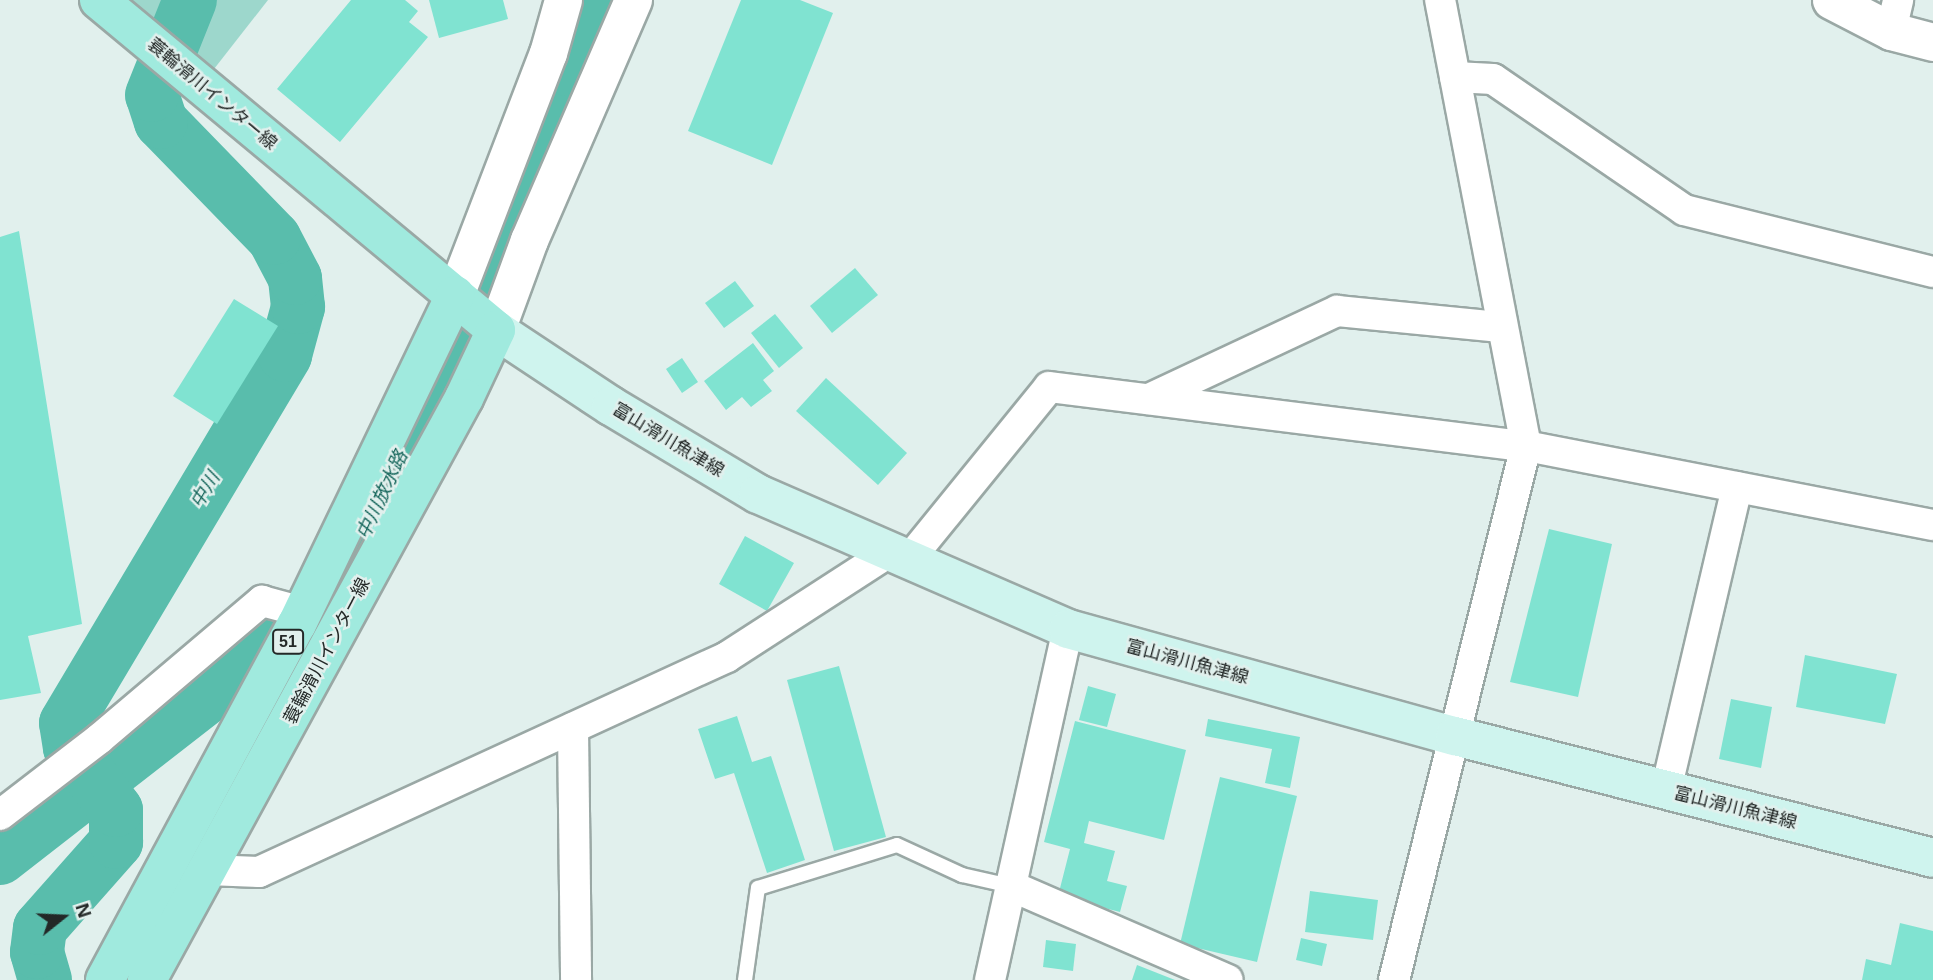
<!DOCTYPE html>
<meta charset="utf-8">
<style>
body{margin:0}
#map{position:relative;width:1933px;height:980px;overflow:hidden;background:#e1f0ed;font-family:Helvetica,"Noto Sans JP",sans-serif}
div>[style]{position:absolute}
.green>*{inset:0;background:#9dd7cc}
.river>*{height:54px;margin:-27px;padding:0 27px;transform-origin:27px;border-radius:27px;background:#59bdac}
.building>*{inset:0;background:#80e3d1}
.roads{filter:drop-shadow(2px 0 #9aa8a5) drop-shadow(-2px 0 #9aa8a5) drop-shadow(0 2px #9aa8a5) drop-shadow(0 -2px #9aa8a5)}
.service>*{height:14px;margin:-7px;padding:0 7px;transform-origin:7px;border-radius:7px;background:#fff}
.minor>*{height:30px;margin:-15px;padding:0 15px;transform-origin:15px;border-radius:15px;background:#fff}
.tertiary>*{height:37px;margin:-18.5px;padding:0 18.5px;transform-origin:18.5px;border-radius:18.5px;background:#fff}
.secondary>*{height:38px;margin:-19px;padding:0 19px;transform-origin:19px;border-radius:19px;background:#cff4ee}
.primary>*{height:38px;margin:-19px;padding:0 19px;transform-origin:19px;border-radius:19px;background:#a0eade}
span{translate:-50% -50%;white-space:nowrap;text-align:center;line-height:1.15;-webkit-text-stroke:5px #e1f0ed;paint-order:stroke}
.shield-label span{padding:2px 5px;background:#e1f0ed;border:2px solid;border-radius:5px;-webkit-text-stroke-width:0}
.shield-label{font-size:16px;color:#232827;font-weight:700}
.street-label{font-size:18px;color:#232827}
.water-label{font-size:19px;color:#14655a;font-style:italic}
.north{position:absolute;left:28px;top:882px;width:70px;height:70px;-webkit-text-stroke:5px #e1f0ed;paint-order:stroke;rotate:72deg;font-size:19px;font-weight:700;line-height:28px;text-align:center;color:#232827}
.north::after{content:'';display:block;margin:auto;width:24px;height:32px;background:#232827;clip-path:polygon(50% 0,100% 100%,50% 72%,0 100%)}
</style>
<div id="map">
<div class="green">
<i style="clip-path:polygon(112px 0,268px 0,214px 69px)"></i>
</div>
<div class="river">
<i style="left:0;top:858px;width:426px;rotate:-37.9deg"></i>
<i style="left:336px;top:596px;width:238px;rotate:-65.4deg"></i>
<i style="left:435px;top:380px;width:337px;rotate:-67.2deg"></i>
<i style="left:566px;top:69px;width:72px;rotate:-72.3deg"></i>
<i style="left:45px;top:980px;width:29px;rotate:-106deg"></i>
<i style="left:37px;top:952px;width:24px;rotate:-83deg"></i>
<i style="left:40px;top:928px;width:115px;rotate:-48.5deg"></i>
<i style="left:116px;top:842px;width:32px;rotate:-90deg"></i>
<i style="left:116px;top:810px;width:77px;rotate:-126.6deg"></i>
<i style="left:70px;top:748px;width:25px;rotate:-99deg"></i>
<i style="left:66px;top:723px;width:428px;rotate:-59.2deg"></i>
<i style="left:285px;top:355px;width:50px;rotate:-74.8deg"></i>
<i style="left:298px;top:307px;width:29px;rotate:-96deg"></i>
<i style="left:295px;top:278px;width:45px;rotate:-117.7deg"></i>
<i style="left:274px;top:238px;width:162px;rotate:-134.2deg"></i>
<i style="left:161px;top:122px;width:28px;rotate:-108deg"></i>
<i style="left:152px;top:95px;width:102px;rotate:-68.2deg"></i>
</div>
<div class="building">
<i style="clip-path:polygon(351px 0,405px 0,418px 11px,409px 22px,428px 37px,340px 142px,277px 89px)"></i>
<i style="clip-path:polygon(429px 0,503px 0,508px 19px,439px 38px)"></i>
<i style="clip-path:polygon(741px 0,800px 0,833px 13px,772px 165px,688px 131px)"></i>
<i style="clip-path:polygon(19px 231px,82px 624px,28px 636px,41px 693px,0 700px,0 237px)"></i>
<i style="clip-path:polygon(855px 268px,878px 295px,832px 333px,810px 306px)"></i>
<i style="clip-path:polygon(735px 281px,754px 306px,724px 328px,705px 303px)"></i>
<i style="clip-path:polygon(234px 299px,278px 326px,217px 424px,173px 396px)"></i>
<i style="clip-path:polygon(775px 314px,803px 348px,779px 368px,751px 333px)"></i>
<i style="clip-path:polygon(753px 343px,774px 371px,763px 380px,772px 391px,751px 407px,742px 397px,726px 410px,704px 381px)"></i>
<i style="clip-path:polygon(682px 358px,698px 382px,682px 393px,666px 369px)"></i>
<i style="clip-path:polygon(826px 378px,907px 453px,878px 485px,796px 411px)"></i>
<i style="clip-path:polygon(1549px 529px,1612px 544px,1578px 697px,1510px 682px)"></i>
<i style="clip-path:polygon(745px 536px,794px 563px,767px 611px,719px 584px)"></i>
<i style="clip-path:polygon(1805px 655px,1897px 674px,1885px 724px,1796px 707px)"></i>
<i style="clip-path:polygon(839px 666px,886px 837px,834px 851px,787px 680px)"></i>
<i style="clip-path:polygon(1088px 686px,1116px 694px,1107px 727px,1079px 720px)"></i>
<i style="clip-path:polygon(1731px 699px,1772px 707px,1761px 768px,1719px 759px)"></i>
<i style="clip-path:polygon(737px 716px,752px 762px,771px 756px,805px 860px,767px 873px,734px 773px,715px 779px,698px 729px)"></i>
<i style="clip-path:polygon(1208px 719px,1300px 737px,1290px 788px,1265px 783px,1272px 749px,1205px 736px)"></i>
<i style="clip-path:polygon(1075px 721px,1186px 750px,1164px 840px,1089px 821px,1084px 843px,1115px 851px,1107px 881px,1127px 886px,1120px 912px,1058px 896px,1070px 849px,1044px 842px)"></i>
<i style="clip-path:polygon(1220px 777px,1297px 796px,1257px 962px,1180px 944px)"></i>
<i style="clip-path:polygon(1310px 891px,1378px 900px,1373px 940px,1305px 932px)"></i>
<i style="clip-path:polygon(1900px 923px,1933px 931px,1933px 980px,1862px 980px,1866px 959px,1891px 965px)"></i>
<i style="clip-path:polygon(1301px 938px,1327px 944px,1322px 966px,1296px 960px)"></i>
<i style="clip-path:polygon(1046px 940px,1076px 944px,1073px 971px,1043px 967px)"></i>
<i style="clip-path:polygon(1137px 965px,1175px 980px,1132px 980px)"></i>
</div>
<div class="roads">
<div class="service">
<i style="left:745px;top:980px;width:93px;rotate:-82deg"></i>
<i style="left:758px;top:888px;width:145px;rotate:-17.2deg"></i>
<i style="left:897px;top:845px;width:72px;rotate:24.8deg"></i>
<i style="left:962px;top:875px;width:50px;rotate:12.7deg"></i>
</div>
<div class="minor">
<i style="left:1891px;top:31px;width:32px;rotate:-77deg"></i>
<i style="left:1455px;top:77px;width:38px;rotate:3deg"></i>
<i style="left:1493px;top:79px;width:232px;rotate:34.4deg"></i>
<i style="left:1684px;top:210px;width:257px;rotate:14deg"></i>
<i style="left:1149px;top:399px;width:208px;rotate:-25.1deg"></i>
<i style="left:1337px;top:311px;width:165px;rotate:5.6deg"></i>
<i style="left:907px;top:562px;width:225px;rotate:-50.9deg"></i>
<i style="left:1049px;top:387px;width:481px;rotate:7.1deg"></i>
<i style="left:1526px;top:446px;width:415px;rotate:11deg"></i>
<i style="left:573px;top:728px;width:252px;rotate:89.3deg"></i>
<i style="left:1666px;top:790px;width:311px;rotate:-76.8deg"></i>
<i style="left:0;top:815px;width:125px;rotate:-37.5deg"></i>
<i style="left:99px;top:739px;width:214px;rotate:-40.3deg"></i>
<i style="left:262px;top:601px;width:42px;rotate:15deg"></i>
<i style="left:208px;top:870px;width:51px;rotate:2.2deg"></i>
<i style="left:259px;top:872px;width:515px;rotate:-24.67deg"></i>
<i style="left:727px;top:657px;width:193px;rotate:-32.9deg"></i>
<i style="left:1011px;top:886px;width:236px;rotate:23.4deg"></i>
<i style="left:990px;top:980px;width:360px;rotate:-77.5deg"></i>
<i style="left:1394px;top:980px;width:550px;rotate:-76.12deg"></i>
<i style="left:1526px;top:446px;width:454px;rotate:-100.9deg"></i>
</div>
<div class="tertiary">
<i style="left:1831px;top:0;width:68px;rotate:27.3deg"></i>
<i style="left:1891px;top:31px;width:43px;rotate:14.7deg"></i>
<i style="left:455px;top:295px;width:259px;rotate:-69deg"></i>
<i style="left:548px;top:53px;width:55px;rotate:-74.2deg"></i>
<i style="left:496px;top:330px;width:96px;rotate:-69.9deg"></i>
<i style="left:529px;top:240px;width:262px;rotate:-66.6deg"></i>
</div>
<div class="secondary">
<i style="left:496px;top:330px;width:138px;rotate:33.5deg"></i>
<i style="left:611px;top:406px;width:171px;rotate:30.9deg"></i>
<i style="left:758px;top:494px;width:338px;rotate:23.5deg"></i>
<i style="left:1068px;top:629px;width:402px;rotate:15.5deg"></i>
<i style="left:1455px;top:736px;width:493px;rotate:14.3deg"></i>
</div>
<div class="primary">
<i style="left:99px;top:0;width:516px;rotate:39.73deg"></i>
<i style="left:496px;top:330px;width:75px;rotate:115.2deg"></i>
<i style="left:464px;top:398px;width:663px;rotate:118.58deg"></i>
<i style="left:105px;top:980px;width:404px;rotate:-61.7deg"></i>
<i style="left:297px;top:624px;width:365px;rotate:-64.3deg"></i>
</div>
</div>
<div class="shield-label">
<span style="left:288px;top:642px">51</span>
</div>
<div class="street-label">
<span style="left:212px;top:94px;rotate:40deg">蓑輪滑川インター線</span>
<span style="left:668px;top:440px;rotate:31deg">富山滑川魚津線</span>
<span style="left:327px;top:651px;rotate:-62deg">蓑輪滑川インター線</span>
<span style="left:1187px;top:662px;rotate:15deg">富山滑川魚津線</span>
<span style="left:1735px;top:808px;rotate:14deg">富山滑川魚津線</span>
</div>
<div class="water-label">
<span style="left:205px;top:490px;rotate:-59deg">中川</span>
<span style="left:382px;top:495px;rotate:-65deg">中川放水路</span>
</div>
<div class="north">N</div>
</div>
